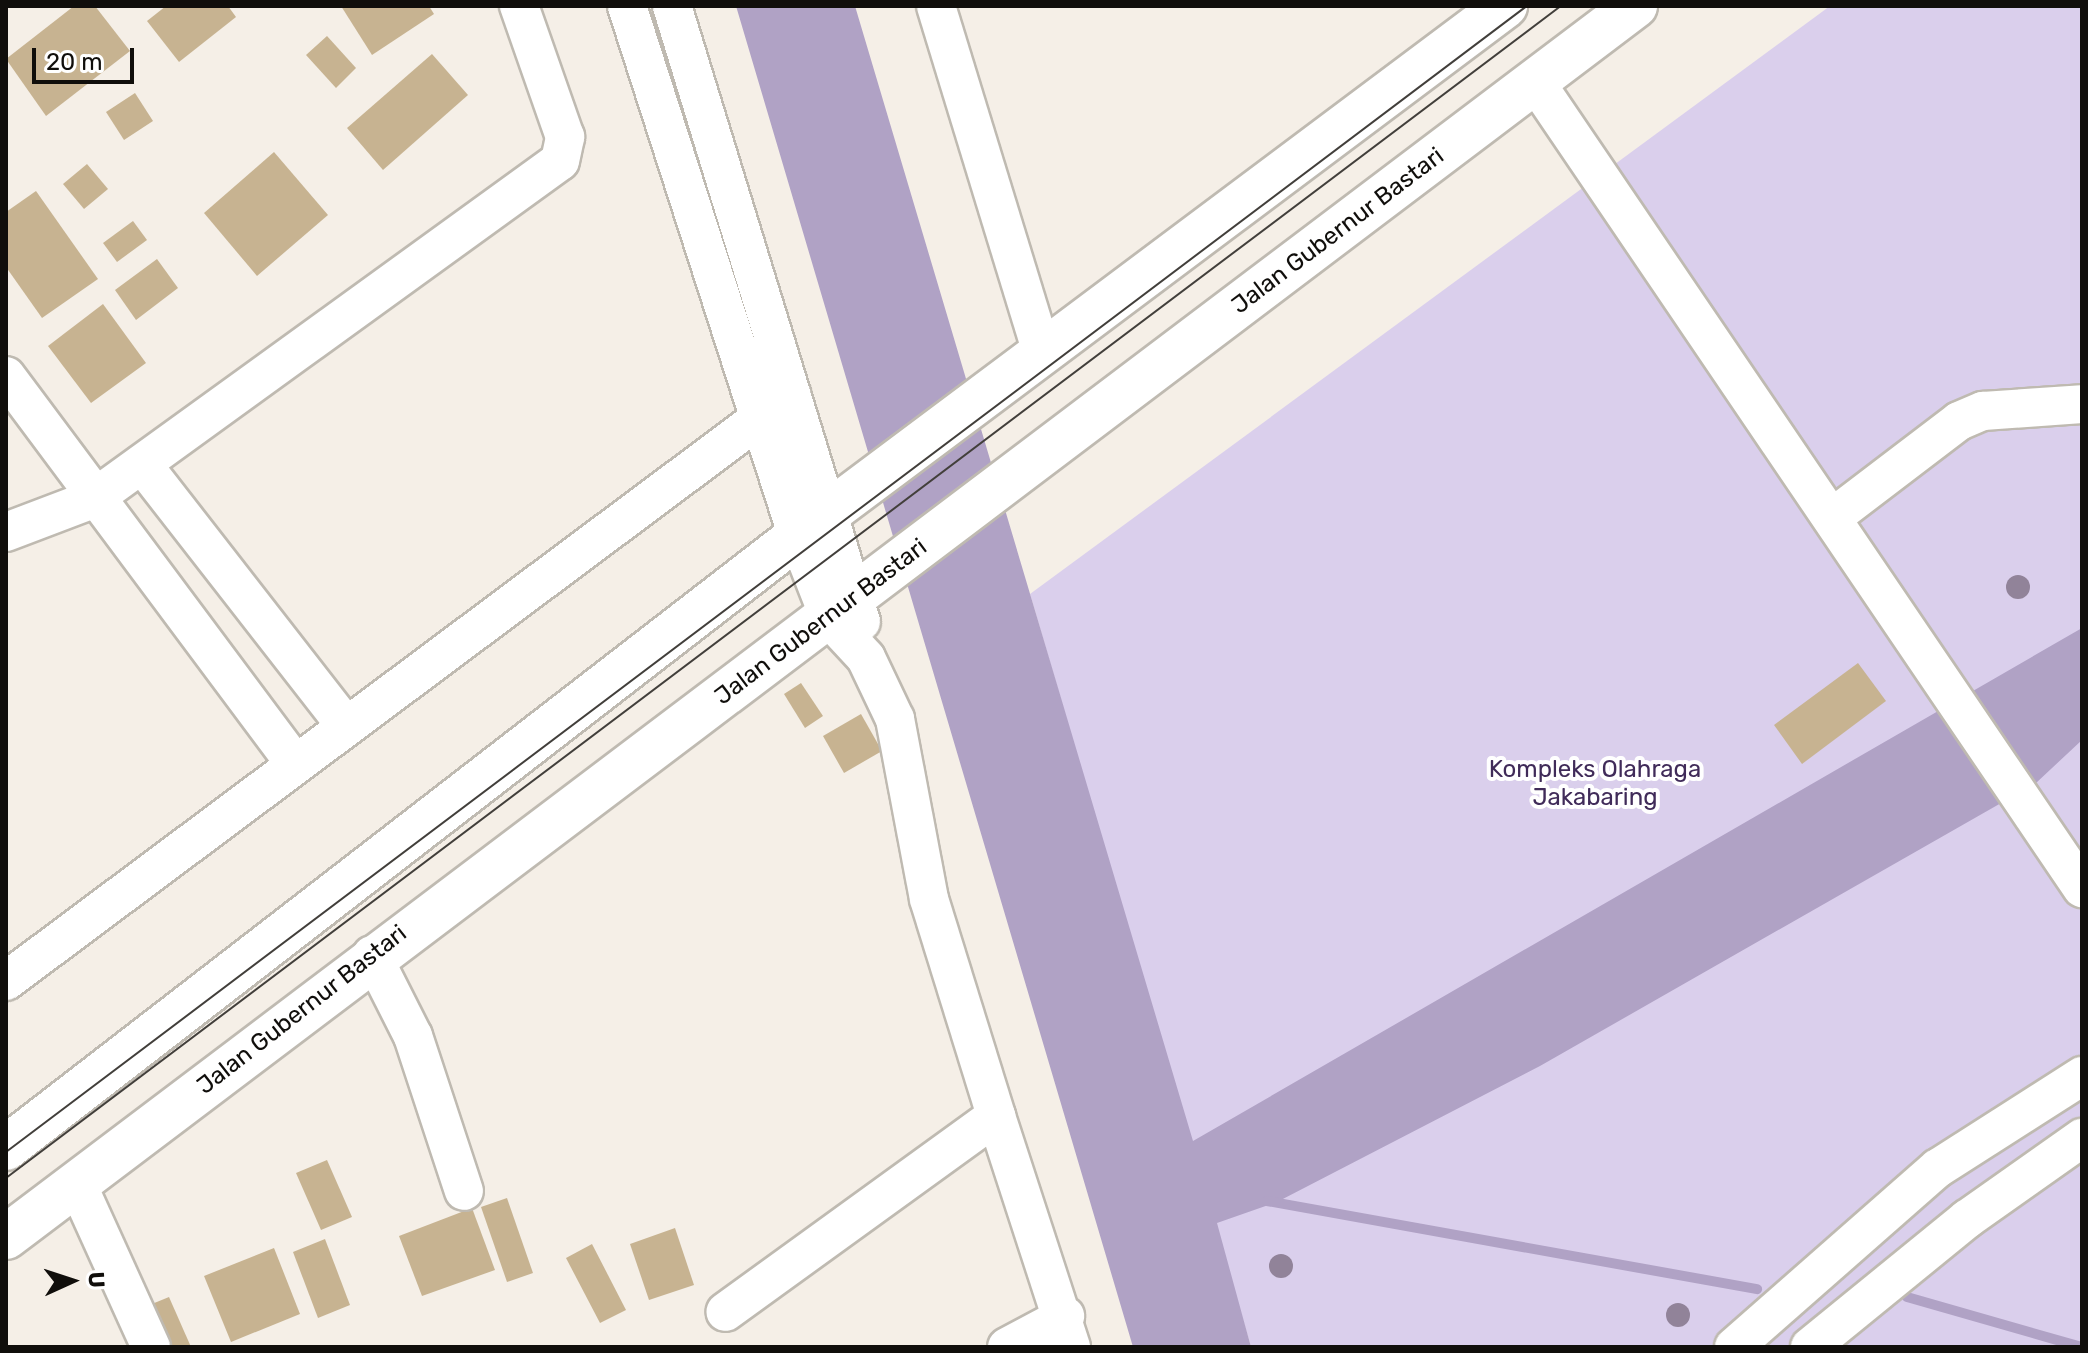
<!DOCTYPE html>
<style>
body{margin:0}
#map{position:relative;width:2088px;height:1353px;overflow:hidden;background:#f5efe7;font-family:Rubik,sans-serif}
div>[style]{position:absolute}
.green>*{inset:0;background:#dacfec}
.water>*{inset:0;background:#b0a2c5}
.stream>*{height:10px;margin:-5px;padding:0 5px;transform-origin:5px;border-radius:5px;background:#b0a2c5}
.building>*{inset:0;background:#c7b391}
.roads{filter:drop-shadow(2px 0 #bfbab1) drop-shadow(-2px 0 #bfbab1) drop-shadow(0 2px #bfbab1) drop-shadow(0 -2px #bfbab1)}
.minor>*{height:38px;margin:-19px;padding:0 19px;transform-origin:19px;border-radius:19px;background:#fff}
.highway>*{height:44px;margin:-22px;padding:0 22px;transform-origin:22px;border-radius:22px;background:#fff}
.tram>*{height:2px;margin:-1px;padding:0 1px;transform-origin:1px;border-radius:1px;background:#423f3b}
.trees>*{width:24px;height:24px;margin:-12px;border-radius:50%;background:#918399}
span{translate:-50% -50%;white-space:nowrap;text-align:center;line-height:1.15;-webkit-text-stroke:8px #fff;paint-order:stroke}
.street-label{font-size:24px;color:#100e0b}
.park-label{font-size:24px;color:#402b59}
.frame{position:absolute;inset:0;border:8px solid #100e0b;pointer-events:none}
.north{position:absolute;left:32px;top:1241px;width:80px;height:80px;-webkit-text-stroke:6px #fff;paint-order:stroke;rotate:87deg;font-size:22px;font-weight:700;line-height:32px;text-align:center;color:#100e0b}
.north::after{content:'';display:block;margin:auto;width:28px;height:36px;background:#100e0b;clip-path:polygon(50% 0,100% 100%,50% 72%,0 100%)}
.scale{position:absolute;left:32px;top:48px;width:102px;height:36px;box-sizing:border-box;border:4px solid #100e0b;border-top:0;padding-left:10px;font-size:24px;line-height:28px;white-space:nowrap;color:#100e0b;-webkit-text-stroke:6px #fff;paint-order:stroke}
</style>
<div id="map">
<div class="green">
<i style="clip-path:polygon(1830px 6px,2082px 6px,2082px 1347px,1251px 1347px,1030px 594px)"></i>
</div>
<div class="water">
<i style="clip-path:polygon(736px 6px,855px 6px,1193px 1141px,2082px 628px,2082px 740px,2036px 783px,1540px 1066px,1277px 1202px,1217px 1223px,1251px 1347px,1133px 1347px)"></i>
</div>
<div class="stream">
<i style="left:1267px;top:1201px;width:498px;rotate:10.2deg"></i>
<i style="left:1907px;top:1297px;width:181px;rotate:16deg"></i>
</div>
<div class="building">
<i style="clip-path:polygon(74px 6px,95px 6px,130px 51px,46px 116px,6px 59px)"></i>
<i style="clip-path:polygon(166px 6px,228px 6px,236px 17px,179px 62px,147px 21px)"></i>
<i style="clip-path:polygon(341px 6px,429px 6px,434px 14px,372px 55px)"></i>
<i style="clip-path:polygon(327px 36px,356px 68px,336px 88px,306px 55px)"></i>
<i style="clip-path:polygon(432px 54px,468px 95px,383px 170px,347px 128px)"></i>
<i style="clip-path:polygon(135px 93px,153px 121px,124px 140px,106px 112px)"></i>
<i style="clip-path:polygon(274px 152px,328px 215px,257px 276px,204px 213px)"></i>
<i style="clip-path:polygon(87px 164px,108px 189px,84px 209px,63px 184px)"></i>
<i style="clip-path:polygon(36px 191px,98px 279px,42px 318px,6px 267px,6px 212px)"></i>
<i style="clip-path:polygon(133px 221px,147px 240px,117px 262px,103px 243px)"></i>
<i style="clip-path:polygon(157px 259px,178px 288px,136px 320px,115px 290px)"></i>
<i style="clip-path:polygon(103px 304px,146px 363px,91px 403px,48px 346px)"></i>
<i style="clip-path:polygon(1858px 663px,1886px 701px,1802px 764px,1774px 725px)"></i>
<i style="clip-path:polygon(801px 683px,823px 716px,805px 728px,784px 694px)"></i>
<i style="clip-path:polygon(861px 714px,882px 751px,844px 773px,823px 736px)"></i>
<i style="clip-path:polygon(327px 1160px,352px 1217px,321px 1230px,296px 1173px)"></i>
<i style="clip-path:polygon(507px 1198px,533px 1273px,507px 1282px,481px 1207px)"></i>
<i style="clip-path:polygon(472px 1208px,495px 1270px,422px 1296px,399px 1236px)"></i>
<i style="clip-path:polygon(675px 1228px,694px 1285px,649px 1300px,630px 1244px)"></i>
<i style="clip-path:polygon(325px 1239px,350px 1305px,318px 1318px,293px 1252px)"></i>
<i style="clip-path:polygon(592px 1244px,626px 1310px,600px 1323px,566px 1258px)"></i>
<i style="clip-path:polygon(274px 1248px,300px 1314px,231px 1342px,204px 1276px)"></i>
<i style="clip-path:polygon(169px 1297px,191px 1347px,164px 1347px,147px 1306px)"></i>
</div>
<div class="roads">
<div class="minor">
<i style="left:627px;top:6px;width:558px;rotate:72.15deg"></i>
<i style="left:798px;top:537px;width:88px;rotate:68.7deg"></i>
<i style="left:830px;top:619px;width:53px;rotate:47.3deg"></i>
<i style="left:866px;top:658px;width:68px;rotate:64.6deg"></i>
<i style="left:895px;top:719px;width:183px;rotate:79.3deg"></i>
<i style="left:929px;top:899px;width:227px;rotate:72.8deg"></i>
<i style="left:996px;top:1116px;width:334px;rotate:144.1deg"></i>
<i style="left:672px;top:6px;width:644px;rotate:72.94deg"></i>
<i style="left:936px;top:6px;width:362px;rotate:73deg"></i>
<i style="left:1536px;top:83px;width:973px;rotate:55.85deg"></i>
<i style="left:6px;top:376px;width:482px;rotate:53.3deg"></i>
<i style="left:142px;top:464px;width:331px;rotate:52.1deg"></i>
<i style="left:1833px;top:517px;width:158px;rotate:-37.3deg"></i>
<i style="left:1959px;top:421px;width:26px;rotate:-23deg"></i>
<i style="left:1983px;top:411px;width:99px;rotate:-4deg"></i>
<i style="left:6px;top:532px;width:93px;rotate:-20.8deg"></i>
<i style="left:93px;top:499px;width:576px;rotate:-35.9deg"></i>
<i style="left:560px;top:161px;width:25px;rotate:-78deg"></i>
<i style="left:565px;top:137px;width:139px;rotate:-109.3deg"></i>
<i style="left:372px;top:955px;width:91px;rotate:63.2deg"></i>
<i style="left:413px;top:1036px;width:163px;rotate:71.8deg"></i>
<i style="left:6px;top:981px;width:980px;rotate:-36.74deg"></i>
<i style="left:996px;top:1116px;width:243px;rotate:72deg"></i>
<i style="left:77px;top:1184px;width:179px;rotate:65.6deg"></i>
<i style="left:1007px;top:1347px;width:66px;rotate:-28.1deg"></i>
<i style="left:1734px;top:1347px;width:271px;rotate:-41.3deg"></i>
<i style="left:1938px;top:1168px;width:171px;rotate:-32.6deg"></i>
<i style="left:1810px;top:1347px;width:203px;rotate:-39.2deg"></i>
<i style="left:1967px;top:1219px;width:141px;rotate:-35.2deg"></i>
</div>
<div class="highway">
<i style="left:6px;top:1148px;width:1039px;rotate:-37.69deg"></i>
<i style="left:828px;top:513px;width:846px;rotate:-36.83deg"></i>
<i style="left:6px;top:1237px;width:2042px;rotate:-37.08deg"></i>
</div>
</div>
<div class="tram">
<i style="left:6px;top:1152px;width:1904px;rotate:-37deg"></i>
<i style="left:6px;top:1178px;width:1947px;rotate:-37.01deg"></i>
</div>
<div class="trees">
<i style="left:2018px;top:587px"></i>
<i style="left:1281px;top:1266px"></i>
<i style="left:1678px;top:1315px"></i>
</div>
<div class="street-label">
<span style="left:1338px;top:231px;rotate:-37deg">Jalan Gubernur Bastari</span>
<span style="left:821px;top:622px;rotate:-37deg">Jalan Gubernur Bastari</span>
<span style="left:302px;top:1010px;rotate:-38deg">Jalan Gubernur Bastari</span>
</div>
<div class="park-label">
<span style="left:1595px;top:784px">Kompleks Olahraga<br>Jakabaring</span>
</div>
<div class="frame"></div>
<div class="north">U</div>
<div class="scale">20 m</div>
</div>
